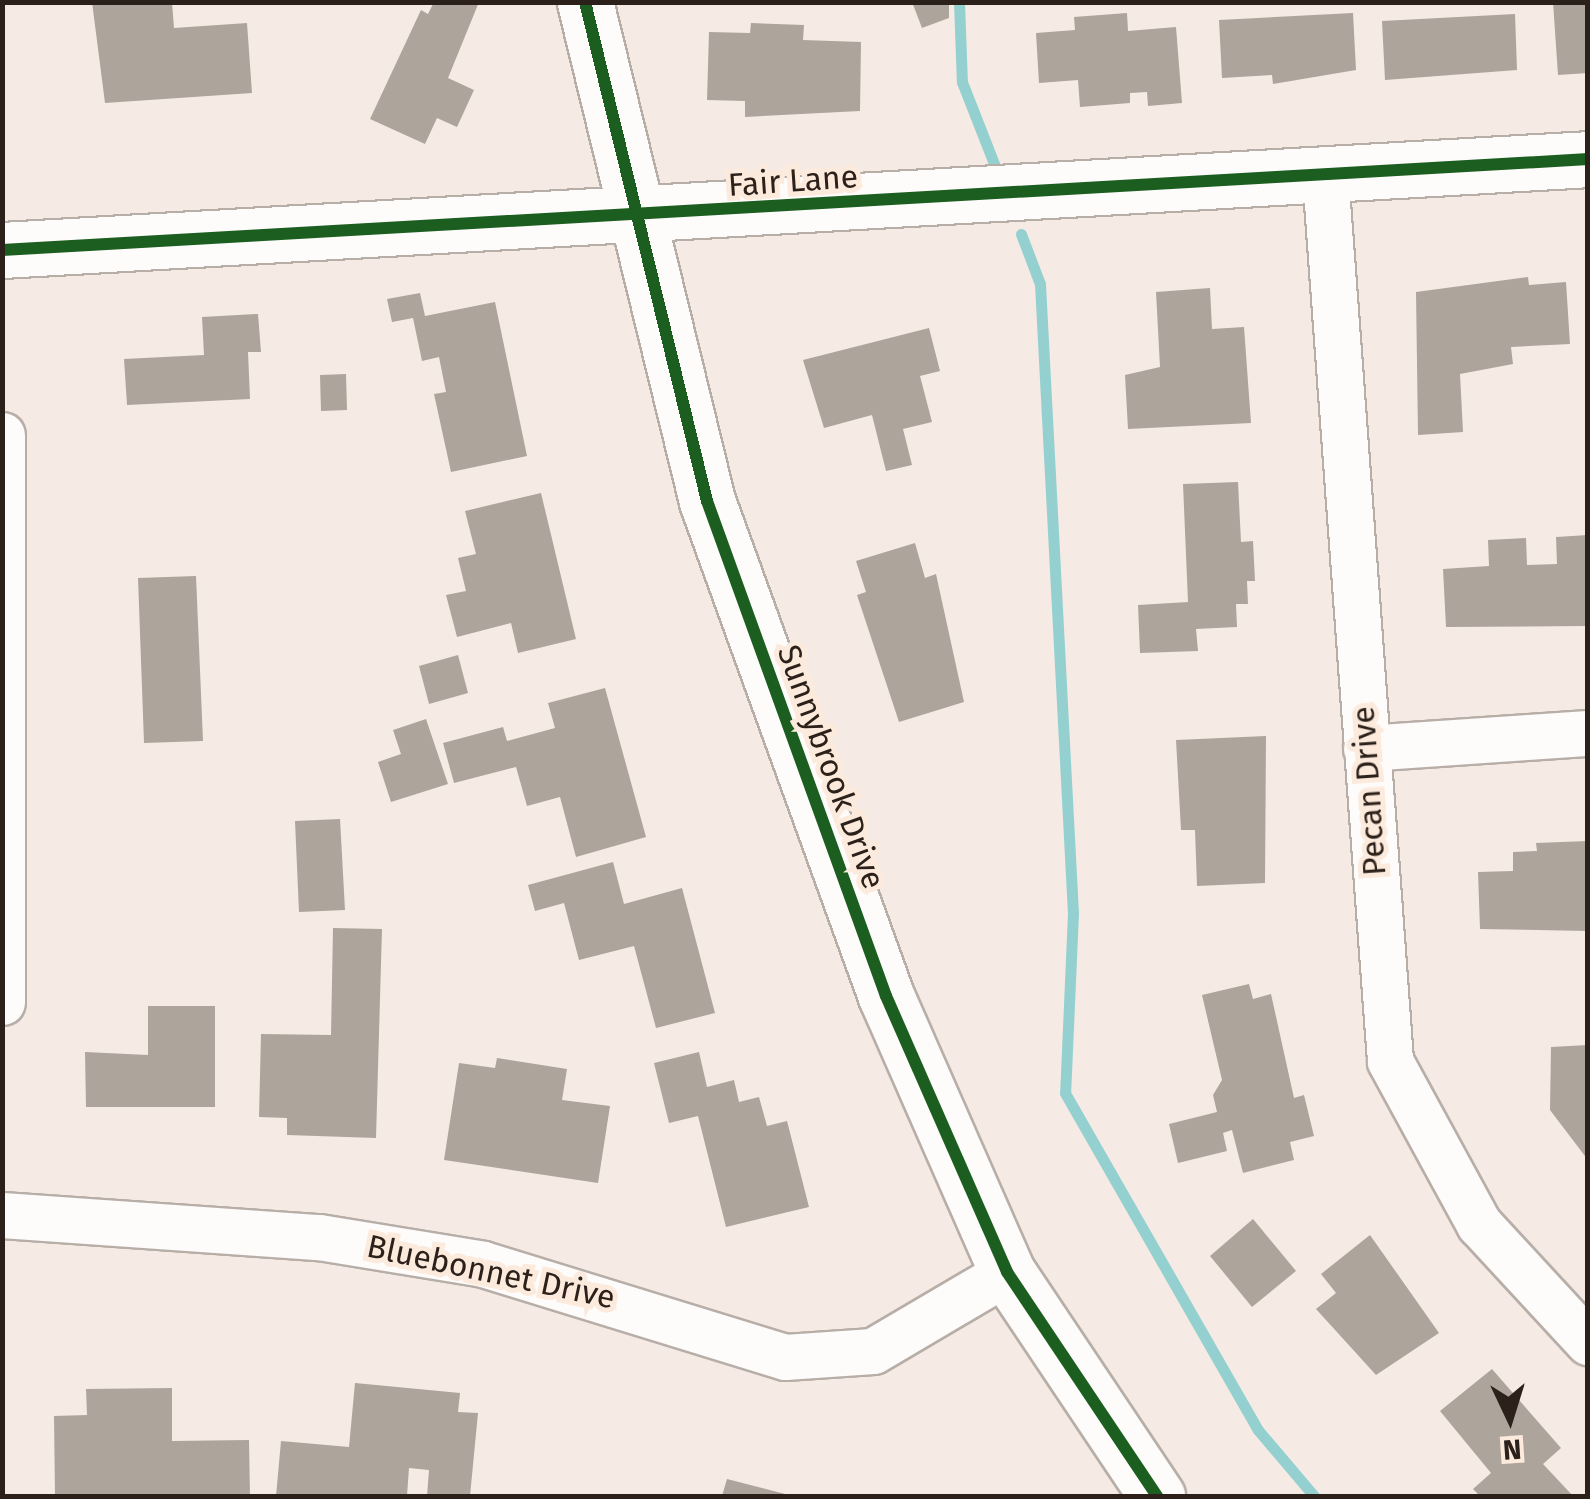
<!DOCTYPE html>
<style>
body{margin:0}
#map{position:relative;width:1590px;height:1499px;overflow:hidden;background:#f5ebe4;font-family:"Fira Sans",sans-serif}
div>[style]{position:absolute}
.stream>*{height:11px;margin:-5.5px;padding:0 5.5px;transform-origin:5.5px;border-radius:5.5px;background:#95d0d1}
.building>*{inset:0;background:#ada49c}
.roads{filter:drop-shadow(2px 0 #b8aea8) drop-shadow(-2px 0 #b8aea8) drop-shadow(0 2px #b8aea8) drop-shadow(0 -2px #b8aea8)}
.street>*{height:45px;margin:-22.5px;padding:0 22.5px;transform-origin:22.5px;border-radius:22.5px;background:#fefcfb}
.secondary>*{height:55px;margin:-27.5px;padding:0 27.5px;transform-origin:27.5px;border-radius:27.5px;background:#fefcfb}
.cycleway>*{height:12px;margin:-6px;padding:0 6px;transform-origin:6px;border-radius:6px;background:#1b5e20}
span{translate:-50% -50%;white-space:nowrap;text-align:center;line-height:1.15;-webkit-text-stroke:10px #fceadd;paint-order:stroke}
.street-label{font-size:32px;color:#2c211a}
.frame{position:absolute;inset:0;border:5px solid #2c211a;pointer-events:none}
.north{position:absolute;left:1460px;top:1369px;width:100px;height:100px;-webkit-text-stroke:8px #fceadd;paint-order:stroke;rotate:176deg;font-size:28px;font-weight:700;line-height:40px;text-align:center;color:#2c211a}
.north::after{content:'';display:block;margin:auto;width:35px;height:45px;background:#2c211a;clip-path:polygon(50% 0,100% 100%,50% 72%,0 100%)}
</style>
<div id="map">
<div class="stream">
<i style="left:959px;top:2px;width:80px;rotate:87.9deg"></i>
<i style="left:962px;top:82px;width:90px;rotate:68.6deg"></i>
<i style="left:1021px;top:234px;width:53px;rotate:69.2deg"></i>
<i style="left:1040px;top:284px;width:630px;rotate:87deg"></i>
<i style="left:1073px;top:913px;width:180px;rotate:92.5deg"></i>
<i style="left:1065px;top:1093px;width:388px;rotate:60.2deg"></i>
<i style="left:1258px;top:1430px;width:87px;rotate:49.7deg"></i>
</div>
<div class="building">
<i style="clip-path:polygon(92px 2px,172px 2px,174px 28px,247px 23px,252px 93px,105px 103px)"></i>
<i style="clip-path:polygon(434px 2px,479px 2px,448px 78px,474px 90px,457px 127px,437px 118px,425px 144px,370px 119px,421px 10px,428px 14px)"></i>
<i style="clip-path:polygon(912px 2px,949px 2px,949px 18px,922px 28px)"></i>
<i style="clip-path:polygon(1553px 2px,1588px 2px,1588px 73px,1558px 75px)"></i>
<i style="clip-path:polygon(1127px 13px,1128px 31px,1176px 27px,1182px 103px,1148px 106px,1147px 92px,1130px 93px,1130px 103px,1080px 107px,1078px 80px,1039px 83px,1036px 33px,1075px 30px,1074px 17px)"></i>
<i style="clip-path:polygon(1353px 13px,1356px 70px,1273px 84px,1272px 75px,1222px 78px,1219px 20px)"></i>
<i style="clip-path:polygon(1515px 14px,1517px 70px,1385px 80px,1382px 21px)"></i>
<i style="clip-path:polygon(751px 23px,804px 25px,803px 40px,861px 42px,860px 111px,745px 117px,745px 101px,707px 100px,709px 32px,750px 33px)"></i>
<i style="clip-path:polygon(1528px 277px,1529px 285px,1566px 282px,1570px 344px,1511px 347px,1513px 364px,1460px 374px,1463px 432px,1418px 435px,1416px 292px)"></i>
<i style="clip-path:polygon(1210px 288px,1212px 329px,1244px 327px,1251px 423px,1128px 429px,1125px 375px,1160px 367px,1156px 292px)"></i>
<i style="clip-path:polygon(420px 293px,425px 316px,495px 302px,527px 456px,451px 472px,434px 394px,446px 392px,439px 357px,422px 361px,413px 318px,392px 322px,387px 299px)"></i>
<i style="clip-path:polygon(258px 314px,261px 352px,248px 352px,250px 399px,127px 405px,124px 359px,204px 355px,202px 317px)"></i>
<i style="clip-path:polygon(929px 328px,940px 371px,920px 376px,932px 422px,903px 429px,912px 465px,886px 471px,872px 415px,824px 428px,803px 360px)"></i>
<i style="clip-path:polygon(346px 374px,347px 410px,321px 411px,320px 375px)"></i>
<i style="clip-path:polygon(1238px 482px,1241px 542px,1253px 541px,1255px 581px,1247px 581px,1248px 604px,1236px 604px,1237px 627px,1196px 629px,1198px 651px,1140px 653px,1138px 605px,1188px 602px,1183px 484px)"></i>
<i style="clip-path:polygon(541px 493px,576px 639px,518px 653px,511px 623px,457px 637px,446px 595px,466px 591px,458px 558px,476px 554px,465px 511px)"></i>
<i style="clip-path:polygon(1588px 535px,1588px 626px,1446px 627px,1443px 569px,1489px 566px,1488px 540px,1526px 538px,1527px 565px,1557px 564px,1556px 537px)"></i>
<i style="clip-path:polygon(915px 543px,925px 578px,936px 574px,964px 702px,899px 722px,857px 595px,866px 592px,856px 561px)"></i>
<i style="clip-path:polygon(196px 576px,203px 741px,144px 743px,138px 578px)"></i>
<i style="clip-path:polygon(458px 655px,468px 693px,429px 704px,419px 666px)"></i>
<i style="clip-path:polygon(605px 688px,646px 837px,576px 857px,560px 797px,527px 806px,516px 767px,454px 783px,443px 743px,503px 727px,507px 741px,555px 728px,548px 703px)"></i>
<i style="clip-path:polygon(426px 719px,448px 784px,391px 802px,378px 762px,401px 754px,393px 730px)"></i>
<i style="clip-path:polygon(1266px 736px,1265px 883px,1197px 886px,1195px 830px,1181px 830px,1176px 740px)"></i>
<i style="clip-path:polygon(340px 819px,345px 910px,299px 912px,295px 821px)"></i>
<i style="clip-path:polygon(1588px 841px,1588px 931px,1480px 929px,1478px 872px,1513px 871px,1513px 852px,1537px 851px,1536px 843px)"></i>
<i style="clip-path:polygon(613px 862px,624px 904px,682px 888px,715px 1013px,656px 1028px,634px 946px,579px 960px,564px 903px,535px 911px,528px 885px)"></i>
<i style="clip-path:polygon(333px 928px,382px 929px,376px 1138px,287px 1135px,287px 1118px,259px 1117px,261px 1034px,331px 1035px)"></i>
<i style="clip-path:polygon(1249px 984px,1253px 999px,1271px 994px,1294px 1098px,1304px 1095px,1314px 1136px,1290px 1142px,1294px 1160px,1243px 1173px,1232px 1130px,1223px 1133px,1227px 1151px,1178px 1163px,1169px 1124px,1217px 1112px,1213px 1095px,1222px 1080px,1202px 995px)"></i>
<i style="clip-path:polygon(148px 1006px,215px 1006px,215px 1107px,86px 1107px,85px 1052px,148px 1055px)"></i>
<i style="clip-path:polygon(1588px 1045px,1588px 1160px,1550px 1110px,1551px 1047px)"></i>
<i style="clip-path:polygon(699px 1052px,707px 1087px,734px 1080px,739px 1102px,759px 1097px,767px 1126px,787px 1121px,809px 1207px,726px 1227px,698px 1116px,669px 1123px,654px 1063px)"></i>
<i style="clip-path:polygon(497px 1058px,567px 1069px,562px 1100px,610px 1106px,598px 1183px,444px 1160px,459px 1063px,495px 1068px)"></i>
<i style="clip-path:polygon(1253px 1219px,1296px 1271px,1252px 1307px,1210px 1256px)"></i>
<i style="clip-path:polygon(1370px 1235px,1439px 1333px,1376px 1375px,1316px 1309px,1336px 1293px,1321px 1274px)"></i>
<i style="clip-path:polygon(1492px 1369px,1561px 1448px,1543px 1464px,1573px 1496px,1480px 1496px,1473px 1489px,1491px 1473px,1440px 1411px)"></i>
<i style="clip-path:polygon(355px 1383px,460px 1393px,458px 1412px,478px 1413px,470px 1496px,427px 1496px,429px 1470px,409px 1468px,407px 1496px,276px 1496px,281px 1441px,349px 1447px)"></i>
<i style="clip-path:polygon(172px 1388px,172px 1441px,249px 1440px,250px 1496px,55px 1496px,54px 1416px,87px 1415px,86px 1389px)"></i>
<i style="clip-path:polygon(727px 1479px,789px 1495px,788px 1496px,722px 1496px)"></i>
</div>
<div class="roads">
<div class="street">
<i style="left:1325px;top:175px;width:888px;rotate:85.8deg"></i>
<i style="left:1390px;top:1061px;width:186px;rotate:61.4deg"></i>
<i style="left:1479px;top:1224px;width:161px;rotate:47.3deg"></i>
<i style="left:2px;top:435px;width:567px;rotate:90deg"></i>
<i style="left:1366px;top:748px;width:223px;rotate:-3.9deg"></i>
<i style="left:2px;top:1215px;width:318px;rotate:4deg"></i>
<i style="left:319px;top:1237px;width:166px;rotate:9.3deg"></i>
<i style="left:483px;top:1264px;width:316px;rotate:17.1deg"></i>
<i style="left:785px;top:1357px;width:88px;rotate:-3.9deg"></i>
<i style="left:873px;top:1351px;width:156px;rotate:-30.5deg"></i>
</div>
<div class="secondary">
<i style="left:585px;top:2px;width:514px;rotate:76.26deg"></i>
<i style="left:707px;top:501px;width:526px;rotate:70.12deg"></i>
<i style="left:886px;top:996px;width:301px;rotate:66.3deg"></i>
<i style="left:1007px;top:1272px;width:270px;rotate:56.2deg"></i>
<i style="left:2px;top:250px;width:1589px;rotate:-3.28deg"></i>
</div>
</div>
<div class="cycleway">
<i style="left:585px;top:2px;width:514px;rotate:76.26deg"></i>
<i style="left:707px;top:501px;width:526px;rotate:70.12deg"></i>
<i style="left:886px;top:996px;width:301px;rotate:66.3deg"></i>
<i style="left:1007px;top:1272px;width:270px;rotate:56.2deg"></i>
<i style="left:2px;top:250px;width:1589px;rotate:-3.28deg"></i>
</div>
<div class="street-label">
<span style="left:793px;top:181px;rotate:-4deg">Fair Lane</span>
<span style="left:831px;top:767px;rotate:70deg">Sunnybrook Drive</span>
<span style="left:1369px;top:791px;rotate:-94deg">Pecan Drive</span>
<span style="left:491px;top:1272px;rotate:12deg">Bluebonnet Drive</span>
</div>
<div class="frame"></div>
<div class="north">N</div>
</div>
